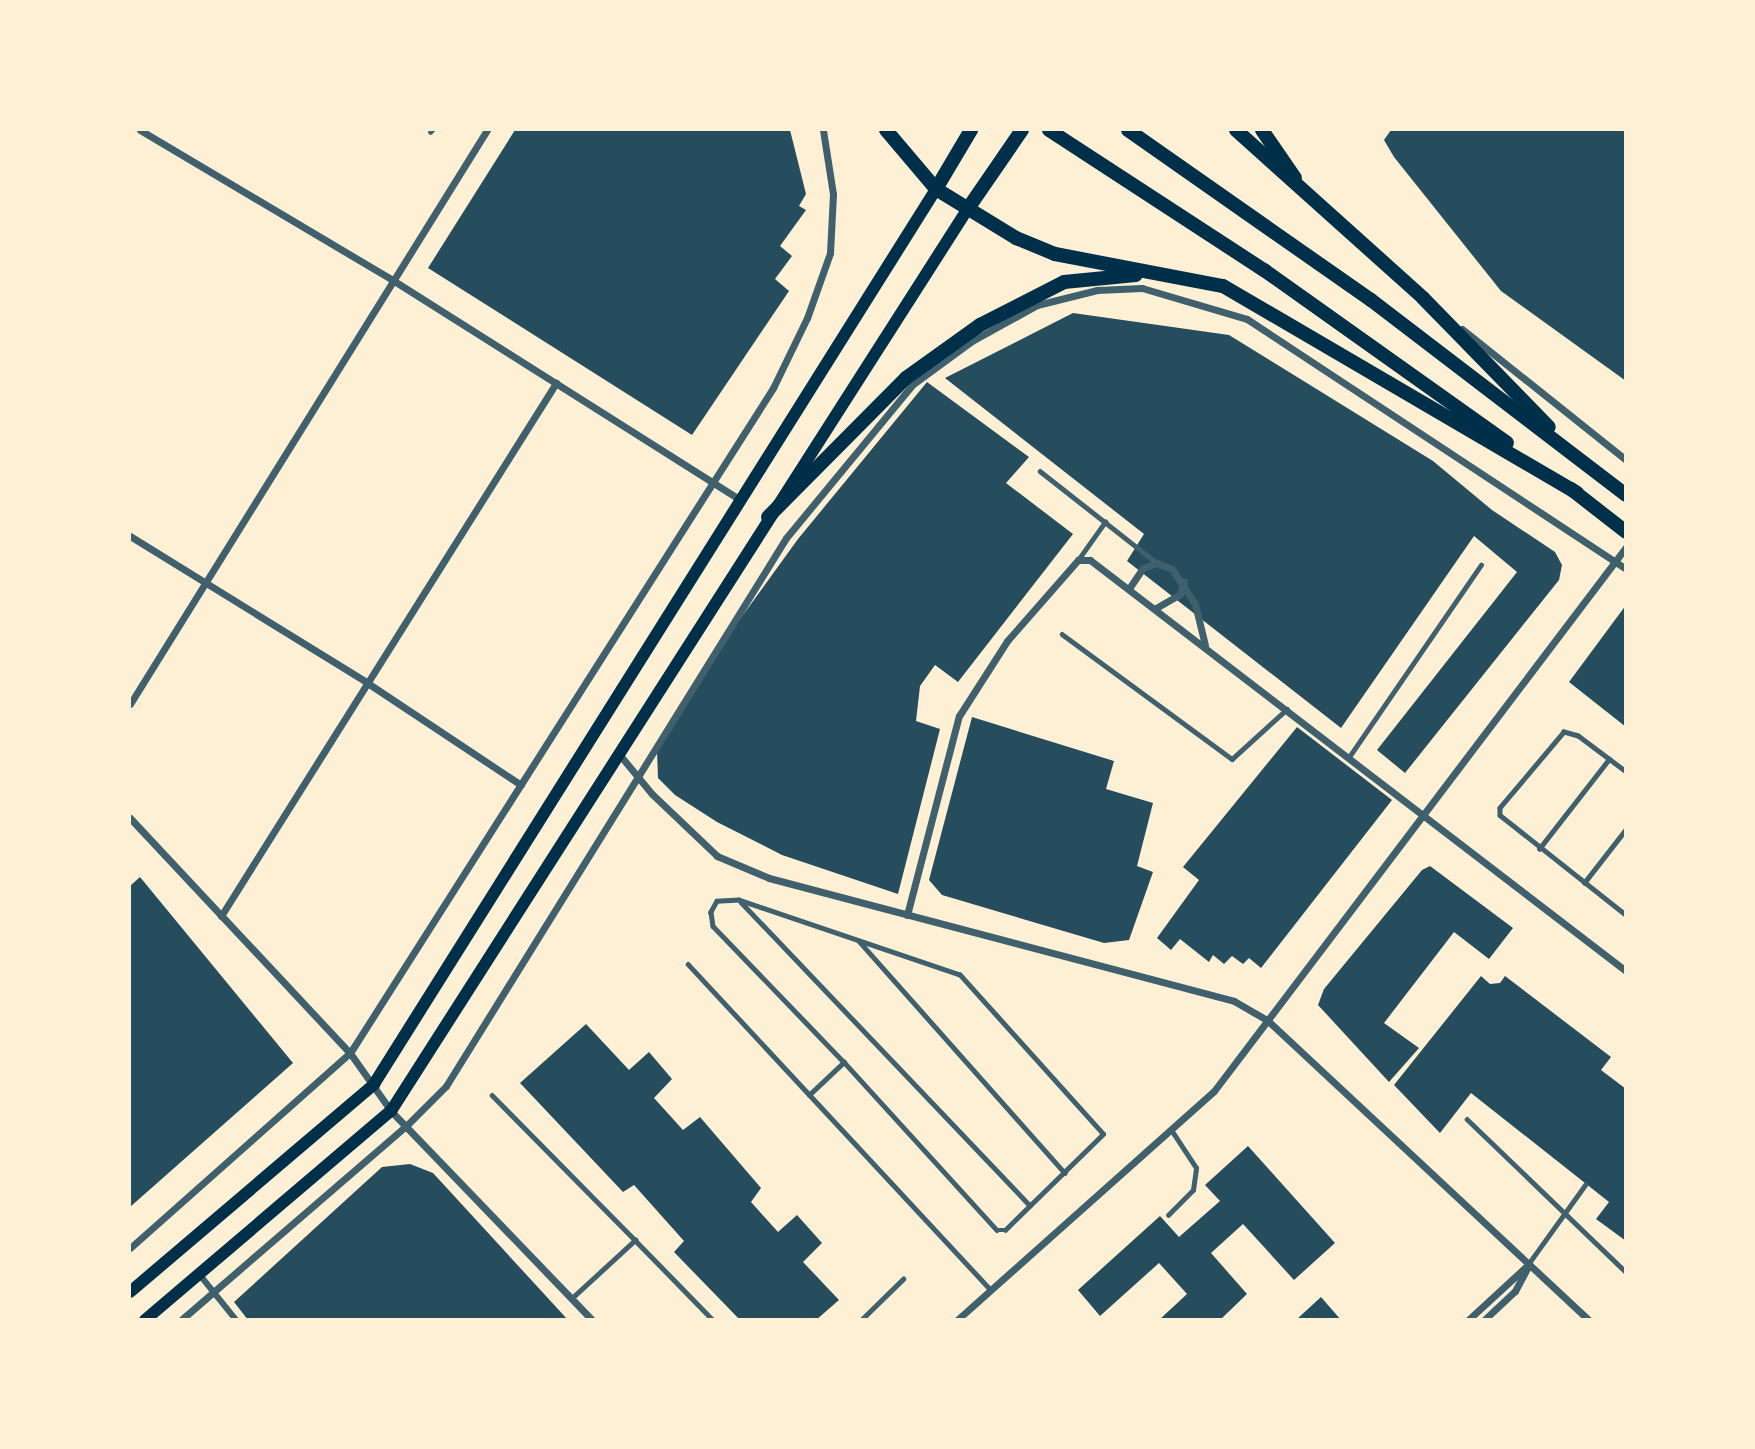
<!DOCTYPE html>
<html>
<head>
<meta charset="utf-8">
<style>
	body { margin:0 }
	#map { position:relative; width:1755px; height:1449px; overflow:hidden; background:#fdf0d5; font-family:"Fira Sans Condensed",sans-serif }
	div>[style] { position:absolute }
	.building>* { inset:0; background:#264d5e }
	.service>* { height:4.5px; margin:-2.25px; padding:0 2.25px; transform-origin:2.25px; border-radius:2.25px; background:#3f606c }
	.pedestrian>* { height:6px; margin:-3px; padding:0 3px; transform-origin:3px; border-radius:3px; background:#3f606c }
	.minor>* { height:7px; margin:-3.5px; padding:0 3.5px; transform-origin:3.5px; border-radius:3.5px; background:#3f606c }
	.secondary>* { height:12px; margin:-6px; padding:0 6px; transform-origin:6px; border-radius:6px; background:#003049 }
	.primary>* { height:14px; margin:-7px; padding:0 7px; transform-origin:7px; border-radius:7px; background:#003049 }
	span { translate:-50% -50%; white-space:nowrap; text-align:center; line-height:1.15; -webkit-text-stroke:6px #fdf0d5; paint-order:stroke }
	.frame { position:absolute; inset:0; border:131px solid #fdf0d5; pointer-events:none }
</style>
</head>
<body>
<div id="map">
	<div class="building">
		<div style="clip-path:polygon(515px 130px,790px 130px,806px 194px,799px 206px,806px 210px,780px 246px,792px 256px,775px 279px,789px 291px,692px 435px,428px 268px)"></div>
		<div style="clip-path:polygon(1391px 130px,1626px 130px,1626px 381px,1501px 291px,1394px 157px,1384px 140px)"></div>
		<div style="clip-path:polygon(1073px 313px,1229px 335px,1433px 461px,1492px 510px,1555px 552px,1562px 565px,1559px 580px,1405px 773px,1377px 750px,1517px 572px,1474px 536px,1341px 728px,1127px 561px,1144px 534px,945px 378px)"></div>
		<div style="clip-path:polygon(927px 382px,1029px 457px,1006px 483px,1073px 534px,958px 682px,935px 665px,920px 686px,916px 721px,940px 729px,898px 894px,782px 855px,717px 822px,675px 795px,658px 778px,657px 751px,706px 666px,798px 539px)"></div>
		<div style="clip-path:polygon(1626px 605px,1626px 727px,1569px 682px)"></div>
		<div style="clip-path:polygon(972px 717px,1114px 761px,1106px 789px,1153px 803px,1137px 866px,1153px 872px,1129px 940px,1104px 943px,942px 895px,929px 880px)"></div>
		<div style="clip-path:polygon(1297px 727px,1392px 800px,1261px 968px,1249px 958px,1243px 964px,1232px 956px,1224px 964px,1213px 955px,1209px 962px,1180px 939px,1171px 950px,1157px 938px,1199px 880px,1183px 867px)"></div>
		<div style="clip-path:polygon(1430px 866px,1513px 928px,1489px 959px,1454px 932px,1384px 1023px,1419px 1048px,1389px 1082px,1318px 1005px,1324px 989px,1422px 870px)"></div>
		<div style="clip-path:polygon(140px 877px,293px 1063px,130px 1207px,130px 886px)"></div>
		<div style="clip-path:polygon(1481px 976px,1490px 984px,1500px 983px,1505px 976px,1611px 1057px,1601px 1070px,1626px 1089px,1626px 1241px,1596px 1219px,1609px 1202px,1471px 1093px,1440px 1133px,1394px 1085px)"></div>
		<div style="clip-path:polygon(586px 1024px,629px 1070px,649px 1052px,672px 1079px,654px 1098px,683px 1130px,700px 1117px,761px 1188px,751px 1202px,778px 1232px,797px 1215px,822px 1243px,803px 1262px,839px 1300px,816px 1320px,740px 1320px,674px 1252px,684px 1241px,634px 1185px,623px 1192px,520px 1083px)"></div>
		<div style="clip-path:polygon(1248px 1146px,1335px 1243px,1294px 1280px,1243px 1224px,1211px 1253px,1247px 1294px,1220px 1320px,1159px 1320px,1187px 1294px,1159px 1263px,1100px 1316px,1078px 1290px,1160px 1216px,1179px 1237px,1220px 1201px,1205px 1185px)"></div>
		<div style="clip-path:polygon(410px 1164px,433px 1173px,568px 1320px,248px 1320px,234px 1302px,382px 1167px)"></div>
		<div style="clip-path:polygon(1321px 1297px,1341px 1320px,1296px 1320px)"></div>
	</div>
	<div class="service">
		<div style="left:430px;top:132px;width:3px;rotate:-45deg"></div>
		<div style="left:1040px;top:471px;width:149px;rotate:38.2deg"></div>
		<div style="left:1078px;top:560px;width:47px;rotate:-54.6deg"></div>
		<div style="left:1062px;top:634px;width:211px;rotate:36.3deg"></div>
		<div style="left:1232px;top:759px;width:74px;rotate:-42.3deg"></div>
		<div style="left:1349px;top:757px;width:233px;rotate:-55.5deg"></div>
		<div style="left:1626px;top:772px;width:60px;rotate:-143.1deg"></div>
		<div style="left:1578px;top:736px;width:15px;rotate:-164deg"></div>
		<div style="left:1564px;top:732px;width:99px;rotate:130.1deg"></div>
		<div style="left:1500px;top:808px;width:7px;rotate:90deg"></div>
		<div style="left:1500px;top:815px;width:161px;rotate:38.4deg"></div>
		<div style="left:1539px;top:849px;width:114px;rotate:-52.1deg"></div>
		<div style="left:1584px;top:883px;width:68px;rotate:-52.1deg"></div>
		<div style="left:741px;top:902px;width:419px;rotate:46.4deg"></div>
		<div style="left:859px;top:941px;width:310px;rotate:48.4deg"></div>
		<div style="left:688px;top:964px;width:445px;rotate:47.1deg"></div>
		<div style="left:492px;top:1095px;width:204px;rotate:45.4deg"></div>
		<div style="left:809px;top:1095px;width:48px;rotate:-43.3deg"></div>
		<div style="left:844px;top:1062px;width:227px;rotate:47.7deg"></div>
		<div style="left:997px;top:1230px;width:8px"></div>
		<div style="left:1005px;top:1230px;width:137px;rotate:-44.4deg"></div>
		<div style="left:1103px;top:1134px;width:214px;rotate:-132deg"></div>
		<div style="left:960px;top:975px;width:233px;rotate:-161.3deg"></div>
		<div style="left:739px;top:900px;width:22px;rotate:177deg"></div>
		<div style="left:717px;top:901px;width:13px;rotate:119deg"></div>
		<div style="left:711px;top:912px;width:14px;rotate:82deg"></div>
		<div style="left:713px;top:926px;width:189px;rotate:46.1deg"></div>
		<div style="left:1467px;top:1119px;width:221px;rotate:43.9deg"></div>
		<div style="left:1168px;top:1215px;width:35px;rotate:-45deg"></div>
		<div style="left:1193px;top:1190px;width:22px;rotate:-82deg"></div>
		<div style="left:1196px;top:1168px;width:45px;rotate:-123.3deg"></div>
		<div style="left:1529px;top:1263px;width:96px;rotate:-54.3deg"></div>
		<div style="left:572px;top:1298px;width:86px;rotate:-42.6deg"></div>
		<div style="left:635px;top:1240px;width:112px;rotate:45.7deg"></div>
		<div style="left:861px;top:1320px;width:59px;rotate:-44.3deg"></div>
	</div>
	<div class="pedestrian">
		<div style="left:199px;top:1274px;width:59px;rotate:51.2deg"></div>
	</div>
	<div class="minor">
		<div style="left:140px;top:130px;width:292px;rotate:30.7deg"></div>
		<div style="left:391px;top:279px;width:414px;rotate:32.3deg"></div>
		<div style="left:1462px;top:329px;width:210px;rotate:38.6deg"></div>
		<div style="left:130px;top:536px;width:278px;rotate:31.7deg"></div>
		<div style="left:366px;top:682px;width:186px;rotate:33.6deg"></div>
		<div style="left:1130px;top:587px;width:23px;rotate:-56deg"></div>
		<div style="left:1143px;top:568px;width:15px;rotate:-20deg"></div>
		<div style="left:1157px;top:563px;width:16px;rotate:22deg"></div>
		<div style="left:1172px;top:569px;width:42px;rotate:56.7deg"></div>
		<div style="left:1195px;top:604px;width:42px;rotate:76.3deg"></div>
		<div style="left:1156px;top:608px;width:28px;rotate:-30deg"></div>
		<div style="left:1180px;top:594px;width:13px;rotate:-72deg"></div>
		<div style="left:130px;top:704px;width:676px;rotate:-58.12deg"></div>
		<div style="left:619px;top:754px;width:52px;rotate:50.5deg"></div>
		<div style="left:652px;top:794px;width:90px;rotate:43.6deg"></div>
		<div style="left:717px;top:856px;width:56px;rotate:22.9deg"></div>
		<div style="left:769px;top:878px;width:481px;rotate:14.8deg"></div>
		<div style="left:1234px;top:1001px;width:38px;rotate:30deg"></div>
		<div style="left:1267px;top:1020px;width:440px;rotate:43deg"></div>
		<div style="left:130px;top:818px;width:322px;rotate:46.9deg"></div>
		<div style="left:350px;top:1053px;width:71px;rotate:54.7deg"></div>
		<div style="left:391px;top:1111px;width:290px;rotate:46.1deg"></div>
		<div style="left:907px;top:915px;width:206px;rotate:-75.4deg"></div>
		<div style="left:959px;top:716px;width:89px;rotate:-57.4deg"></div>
		<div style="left:1007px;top:641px;width:108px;rotate:-48.8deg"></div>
		<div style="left:1078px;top:560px;width:12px"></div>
		<div style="left:1090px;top:560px;width:675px;rotate:37.48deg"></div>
		<div style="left:221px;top:916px;width:630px;rotate:-57.85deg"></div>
		<div style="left:130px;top:1248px;width:294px;rotate:-41.6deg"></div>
		<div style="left:350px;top:1053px;width:788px;rotate:-57.54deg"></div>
		<div style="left:773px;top:388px;width:78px;rotate:-64.1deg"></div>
		<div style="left:807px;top:318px;width:69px;rotate:-70.5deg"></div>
		<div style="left:830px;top:253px;width:59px;rotate:-87.1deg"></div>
		<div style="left:833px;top:194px;width:65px;rotate:-98.9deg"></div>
		<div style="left:181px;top:1320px;width:298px;rotate:-40.8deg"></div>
		<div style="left:407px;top:1125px;width:55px;rotate:-45deg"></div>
		<div style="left:446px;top:1086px;width:645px;rotate:-58.18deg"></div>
		<div style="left:786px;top:538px;width:198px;rotate:-50.5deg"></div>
		<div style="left:912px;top:385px;width:74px;rotate:-36.3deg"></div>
		<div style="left:972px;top:341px;width:74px;rotate:-29deg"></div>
		<div style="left:1037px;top:305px;width:62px;rotate:-14deg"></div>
		<div style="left:1097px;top:290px;width:45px;rotate:-2.5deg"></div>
		<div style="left:1142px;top:288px;width:109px;rotate:16.4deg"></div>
		<div style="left:1247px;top:319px;width:454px;rotate:33.4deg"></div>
		<div style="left:957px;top:1320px;width:344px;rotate:-41.7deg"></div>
		<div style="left:1214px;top:1091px;width:682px;rotate:-52.86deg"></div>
		<div style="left:1468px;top:1320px;width:83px;rotate:-42.6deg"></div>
		<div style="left:1484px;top:1320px;width:42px;rotate:-43.1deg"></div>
		<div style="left:1515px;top:1291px;width:26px;rotate:-62deg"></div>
	</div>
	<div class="secondary">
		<div style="left:130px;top:1292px;width:321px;rotate:-40.4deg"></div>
		<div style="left:374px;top:1084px;width:1057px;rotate:-57.87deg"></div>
		<div style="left:145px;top:1320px;width:323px;rotate:-40.4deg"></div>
		<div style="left:391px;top:1111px;width:1069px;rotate:-57.41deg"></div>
	</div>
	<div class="primary">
		<div style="left:886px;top:130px;width:77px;rotate:49.7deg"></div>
		<div style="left:936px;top:189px;width:94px;rotate:31.5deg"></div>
		<div style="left:1016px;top:238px;width:42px;rotate:22.3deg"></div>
		<div style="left:1055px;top:254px;width:171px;rotate:10.8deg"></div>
		<div style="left:1223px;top:286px;width:410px;rotate:30.3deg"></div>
		<div style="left:1049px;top:130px;width:257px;rotate:33.1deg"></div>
		<div style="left:1264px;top:270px;width:298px;rotate:35.4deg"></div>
		<div style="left:1128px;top:130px;width:297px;rotate:35deg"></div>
		<div style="left:1371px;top:300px;width:321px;rotate:37.4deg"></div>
		<div style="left:1236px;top:130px;width:251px;rotate:41.9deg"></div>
		<div style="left:1423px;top:298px;width:180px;rotate:45.7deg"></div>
		<div style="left:1262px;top:130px;width:58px;rotate:55.5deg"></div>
		<div style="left:936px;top:189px;width:69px;rotate:-59.3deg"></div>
		<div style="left:967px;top:210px;width:97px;rotate:-55.5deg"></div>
		<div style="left:1571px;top:489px;width:70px;rotate:38deg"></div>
		<div style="left:768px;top:517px;width:196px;rotate:-45.2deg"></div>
		<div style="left:906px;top:378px;width:91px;rotate:-35.6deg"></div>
		<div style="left:980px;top:325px;width:94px;rotate:-27.1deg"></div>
		<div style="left:1064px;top:282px;width:72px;rotate:-5.6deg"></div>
	</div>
	<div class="frame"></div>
</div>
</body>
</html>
